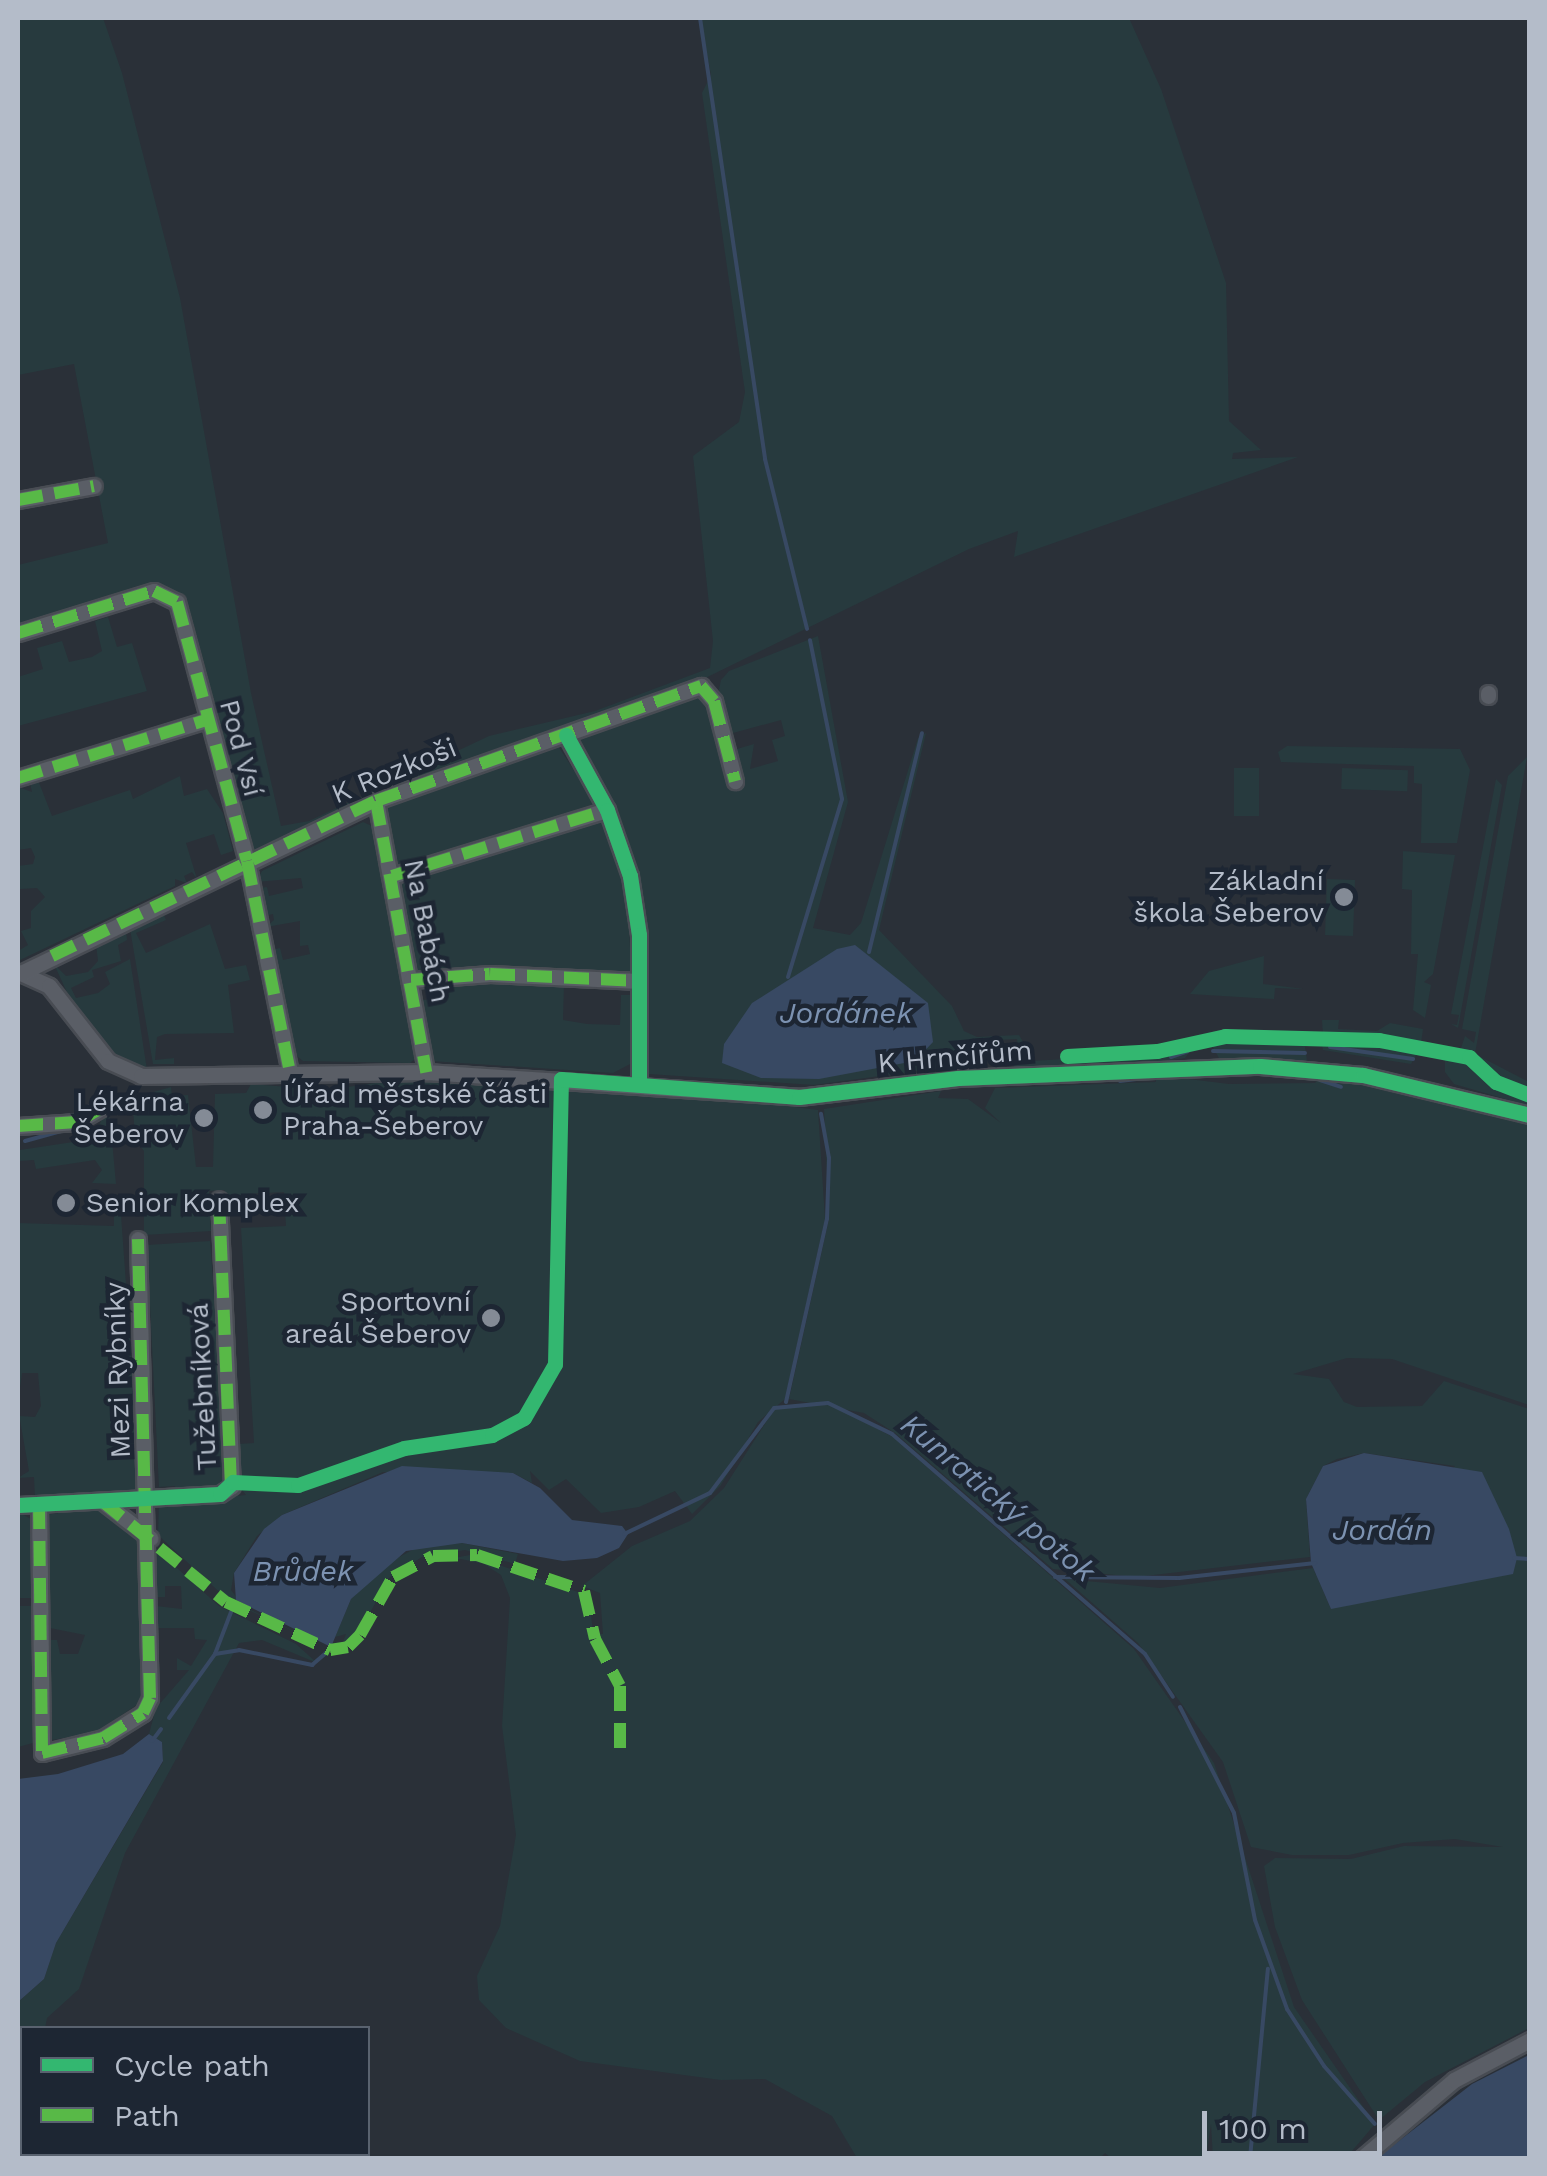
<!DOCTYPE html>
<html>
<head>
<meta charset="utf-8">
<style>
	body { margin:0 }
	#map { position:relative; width:1547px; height:2176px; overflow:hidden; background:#2a3038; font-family:"Work Sans",sans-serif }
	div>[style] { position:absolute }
	.green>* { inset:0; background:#273a3e; transform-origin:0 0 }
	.water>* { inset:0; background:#384963 }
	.stream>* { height:4px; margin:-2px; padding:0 2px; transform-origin:2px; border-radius:2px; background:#384963 }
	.roads { filter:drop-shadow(2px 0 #484c53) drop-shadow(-2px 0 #484c53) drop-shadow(0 2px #484c53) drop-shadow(0 -2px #484c53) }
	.minor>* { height:15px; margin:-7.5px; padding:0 7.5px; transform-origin:7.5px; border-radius:7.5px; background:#5a5e66 }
	.quiet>* { height:12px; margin-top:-6px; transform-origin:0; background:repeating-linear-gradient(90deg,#58b947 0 25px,transparent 0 37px) }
	.cycleway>* { height:15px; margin:-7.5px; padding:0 7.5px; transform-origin:7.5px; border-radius:7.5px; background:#33b770 }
	.dots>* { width:28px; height:28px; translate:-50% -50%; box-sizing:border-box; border:5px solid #1d2633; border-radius:50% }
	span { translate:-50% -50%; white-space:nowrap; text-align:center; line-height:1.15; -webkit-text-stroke:9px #1d2633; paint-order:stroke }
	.street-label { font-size:28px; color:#b4bcc9 }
	.poi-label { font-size:28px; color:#b4bcc9 }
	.right { translate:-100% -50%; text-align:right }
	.left { translate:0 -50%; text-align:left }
	.water-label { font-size:30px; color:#7c92b1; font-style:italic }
	.frame { position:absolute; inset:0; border:20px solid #b4bcc9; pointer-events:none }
	.legend { position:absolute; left:20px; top:2026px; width:350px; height:130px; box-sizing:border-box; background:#1d2633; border:2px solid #59626f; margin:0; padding:12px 18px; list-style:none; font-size:30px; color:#b4bcc9 }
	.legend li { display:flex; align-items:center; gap:20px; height:50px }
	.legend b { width:50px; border:2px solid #59626f }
	.scale { position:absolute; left:1202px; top:2111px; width:180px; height:45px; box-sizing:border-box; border:5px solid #b4bcc9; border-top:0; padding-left:12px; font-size:30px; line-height:35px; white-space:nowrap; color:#b4bcc9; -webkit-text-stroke:8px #1d2633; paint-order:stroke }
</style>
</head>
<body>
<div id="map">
	<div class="green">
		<div style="clip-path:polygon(18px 18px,103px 18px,122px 73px,180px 298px,251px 693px,281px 826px,309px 821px,489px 736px,595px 711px,710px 668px,713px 641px,693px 456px,739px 422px,745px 392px,702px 93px,711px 75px,700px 18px,1129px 18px,1161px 89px,1226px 283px,1229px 421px,1261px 450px,1233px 453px,1232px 459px,1298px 457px,1014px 557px,1018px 531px,969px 549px,687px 687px,252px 852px,175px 591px,156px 586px,18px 624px,18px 565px,108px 543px,74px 364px,18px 375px)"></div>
		<div style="clip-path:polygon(108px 617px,117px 647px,132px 643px,147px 691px,18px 726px,18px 677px,43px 669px,37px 648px,62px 641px,69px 662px,92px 657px,102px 651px,95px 621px)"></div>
		<div style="clip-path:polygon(evenodd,818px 636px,848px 802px,813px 928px,850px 935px,861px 923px,918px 738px,926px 733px,879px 930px,952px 1006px,964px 1031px,977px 1037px,1019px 1035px,1029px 1052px,1018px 1053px,1017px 1039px,997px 1040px,997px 1057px,952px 1058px,939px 1068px,814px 1085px,649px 1074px,648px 944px,639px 878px,618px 814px,574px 736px,694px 693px,706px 696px,727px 781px,742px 781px,718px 694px,721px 680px,729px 671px,818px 636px,781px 720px,785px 736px,772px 740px,778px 761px,750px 769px,754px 744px,737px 749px,733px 733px,781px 720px)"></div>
		<div style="clip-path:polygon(556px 743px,597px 805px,396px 867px,381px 804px)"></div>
		<div style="clip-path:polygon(1287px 746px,1460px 749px,1470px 770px,1457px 843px,1421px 843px,1422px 784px,1414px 783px,1414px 766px,1281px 762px,1278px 752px)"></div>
		<div style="clip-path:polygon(1527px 757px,1475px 1054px,1529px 1082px,1529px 1092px,1502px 1082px,1460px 1051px,1465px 1036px,1474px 1043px,1476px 1032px,1462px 1029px,1508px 776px)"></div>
		<div style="left:1234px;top:768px;width:25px;height:48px"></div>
		<div style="left:1342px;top:768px;width:66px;height:21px;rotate:2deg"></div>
		<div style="clip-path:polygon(180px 776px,184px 796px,207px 789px,223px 813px,233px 851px,221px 855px,214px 834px,186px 843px,197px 879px,192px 872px,184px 876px,187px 883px,175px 879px,175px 886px,18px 961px,18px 951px,28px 945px,21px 931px,31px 928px,31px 911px,45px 897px,37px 888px,20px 889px,18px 917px,18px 866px,33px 864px,35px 857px,31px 848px,18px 850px,18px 787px,32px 792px,30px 783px,38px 780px,52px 816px,130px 790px,133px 799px)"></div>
		<div style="clip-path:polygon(1496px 779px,1502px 785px,1458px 1028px,1451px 1024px,1457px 1025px,1459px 1015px,1451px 1014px)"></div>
		<div style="clip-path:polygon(602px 817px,628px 894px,631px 975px,605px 970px,417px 975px,398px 881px)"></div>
		<div style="clip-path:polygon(363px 822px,372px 826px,417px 1057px,410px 1063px,303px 1061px,293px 1053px,271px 950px,280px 948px,283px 960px,310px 954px,308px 945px,300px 946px,300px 921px,266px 927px,274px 920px,273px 914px,264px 916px,258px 888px,267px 887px,269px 896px,303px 888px,301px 878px,256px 882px,262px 871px)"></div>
		<div style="clip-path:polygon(1403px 851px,1455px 855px,1433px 974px,1424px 982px,1431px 985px,1425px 1018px,1413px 1010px,1418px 954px,1411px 954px,1412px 890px,1402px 889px)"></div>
		<div style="left:1327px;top:879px;width:28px;height:56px;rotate:2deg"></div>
		<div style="clip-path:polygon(162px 911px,166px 920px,136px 933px,146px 953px,210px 924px,225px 969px,246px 965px,250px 980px,228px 985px,234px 1033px,165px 1034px,157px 1037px,155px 1060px,174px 1058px,174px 1064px,153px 1064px,130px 929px)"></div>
		<div style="clip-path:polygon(126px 930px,127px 940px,118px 945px,121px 961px,92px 970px,94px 977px,71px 988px,76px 998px,98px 993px,110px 984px,105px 972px,130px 959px,147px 1070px,112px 1055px,75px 1010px,54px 964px,66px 976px,88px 972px,98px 961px,96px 944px)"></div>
		<div style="clip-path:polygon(1264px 956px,1263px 984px,1304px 989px,1275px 988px,1274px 999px,1190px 994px,1209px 971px)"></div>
		<div style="clip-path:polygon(488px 979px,564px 984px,563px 1020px,587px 1024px,620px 1025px,621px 995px,634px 995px,632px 1063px,613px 1073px,430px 1061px,422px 1000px,435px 999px,434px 990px,419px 990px,421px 983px)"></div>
		<div style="clip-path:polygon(1322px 1020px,1339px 1020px,1338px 1029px,1377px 1031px,1390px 1023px,1423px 1029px,1421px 1043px,1323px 1035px)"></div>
		<div style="clip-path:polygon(1209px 1040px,1304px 1040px,1307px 1061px,1220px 1060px)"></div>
		<div style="clip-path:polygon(1321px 1041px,1378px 1043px,1419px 1050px,1411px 1064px,1323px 1050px)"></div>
		<div style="clip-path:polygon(1197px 1042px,1185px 1058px,1157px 1062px,1015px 1069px,1012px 1062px,1157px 1054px)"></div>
		<div style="clip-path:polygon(1445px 1053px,1474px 1062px,1494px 1084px,1529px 1098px,1529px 1106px,1454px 1084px,1445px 1072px)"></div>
		<div style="clip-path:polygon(1156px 1075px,1229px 1084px,1315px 1083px,1323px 1076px,1529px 1125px,1529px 1405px,1392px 1359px,1347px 1358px,1293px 1374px,1329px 1379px,1344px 1402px,1357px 1407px,1422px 1406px,1444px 1381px,1529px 1409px,1529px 2028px,1425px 2082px,1379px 2120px,1302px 2000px,1275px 1927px,1264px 1866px,1275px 1858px,1351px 1859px,1404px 1846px,1503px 1847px,1455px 1839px,1403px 1843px,1349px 1855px,1292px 1855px,1251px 1847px,1223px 1762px,1138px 1643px,1065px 1579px,1160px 1588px,1313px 1568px,1331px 1609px,1455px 1466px,1364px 1453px,1337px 1459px,1323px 1466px,1306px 1499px,1310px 1557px,1136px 1577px,1053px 1569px,895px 1433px,864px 1413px,789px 1399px,829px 1219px,824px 1109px,941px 1091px,938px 1098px,968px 1099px,1001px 1123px,985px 1108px,995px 1088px,1156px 1082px)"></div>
		<div style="clip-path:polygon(410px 1078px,709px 1096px,818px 1110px,825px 1219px,785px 1399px,758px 1422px,721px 1485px,692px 1514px,675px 1491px,639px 1507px,601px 1513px,566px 1479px,549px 1490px,530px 1471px,532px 1483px,513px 1473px,383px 1472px,282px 1515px,257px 1536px,234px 1573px,231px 1590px,243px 1606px,326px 1647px,228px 1600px,158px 1535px,159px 1504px,246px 1495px,239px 1486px,238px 1444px,254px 1443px,241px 1228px,286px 1226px,284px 1192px,245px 1194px,245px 1207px,238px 1207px,224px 1190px,209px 1191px,211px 1231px,144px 1235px,144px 1151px,135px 1140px,133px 1106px,143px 1095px,171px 1087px,172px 1096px,188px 1095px,196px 1167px,213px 1167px,215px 1094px,246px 1093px,251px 1084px,327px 1090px)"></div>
		<div style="clip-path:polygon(104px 1114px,110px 1118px,116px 1184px,92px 1183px,102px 1170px,95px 1160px,36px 1169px,34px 1160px,19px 1161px,20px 1150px,93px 1139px)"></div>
		<div style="clip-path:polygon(121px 1215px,141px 1492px,35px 1499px,34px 1477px,18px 1478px,29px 1471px,18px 1409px,20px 1416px,35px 1417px,41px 1406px,38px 1373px,22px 1373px,18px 1402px,18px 1223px,114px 1226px,114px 1216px)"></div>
		<div style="clip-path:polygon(210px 1241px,228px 1475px,221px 1489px,176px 1492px,175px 1486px,159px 1487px,147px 1245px)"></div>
		<div style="clip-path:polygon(830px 1404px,893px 1437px,1134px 1649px,1214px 1763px,1294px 2007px,1375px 2124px,1346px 2158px,1213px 2158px,1211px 2124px,1206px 2158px,1111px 2158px,1105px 2153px,1100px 2158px,857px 2158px,832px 2116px,765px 2079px,721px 2080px,580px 2061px,506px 2028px,479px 2000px,477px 1976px,500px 1926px,516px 1835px,502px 1726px,510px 1598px,501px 1575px,484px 1564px,461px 1559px,421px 1564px,470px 1555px,578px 1592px,590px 1605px,593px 1633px,603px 1634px,600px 1593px,582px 1586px,632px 1546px,690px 1521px,724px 1488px,775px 1408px)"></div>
		<div style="clip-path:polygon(92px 1508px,114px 1516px,143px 1544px,144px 1700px,95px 1733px,52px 1740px,45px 1733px,45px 1640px,57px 1640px,60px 1654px,78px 1654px,85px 1635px,45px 1627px,45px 1515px)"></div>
		<div style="clip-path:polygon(18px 1512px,33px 1520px,33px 1598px,20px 1598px,20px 1606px,33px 1606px,33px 1743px,18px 1747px)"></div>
		<div style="clip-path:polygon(462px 1543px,518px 1554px,515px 1564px,465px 1550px,422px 1557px,389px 1578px,360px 1631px,341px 1647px,346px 1634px,335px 1637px,351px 1599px,384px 1565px,418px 1547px)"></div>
		<div style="clip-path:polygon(156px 1549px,219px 1606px,296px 1644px,317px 1663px,262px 1640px,239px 1643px,125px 1853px,79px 1989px,47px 2018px,45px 2028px,22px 2028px,22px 2057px,18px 2002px,44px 1979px,56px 1943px,163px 1762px,162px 1742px,149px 1734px,156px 1708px,189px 1670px,177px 1670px,177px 1658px,191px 1666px,207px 1640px,195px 1639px,194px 1628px,157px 1628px,156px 1606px,182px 1609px,181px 1586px,165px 1586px,165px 1597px,156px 1597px)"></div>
	</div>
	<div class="water">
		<div style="clip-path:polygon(855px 945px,928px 1003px,933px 1042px,915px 1061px,819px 1079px,761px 1078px,722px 1063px,724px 1044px,752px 1003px,837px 949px)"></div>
		<div style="clip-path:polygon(1364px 1453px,1482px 1472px,1509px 1529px,1517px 1558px,1513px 1574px,1331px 1609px,1311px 1563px,1306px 1499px,1323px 1466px)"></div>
		<div style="clip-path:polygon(402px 1466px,513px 1473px,540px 1488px,572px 1520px,622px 1526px,628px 1534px,619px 1548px,597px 1558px,563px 1561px,462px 1543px,406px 1551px,351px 1599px,331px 1647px,236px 1600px,234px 1573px,264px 1529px,282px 1515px)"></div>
		<div style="clip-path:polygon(149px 1734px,162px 1742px,163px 1761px,56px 1943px,44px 1979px,18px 2002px,18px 1779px,58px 1774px,123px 1754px)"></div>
		<div style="clip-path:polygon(1529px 2055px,1529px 2158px,1377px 2158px,1472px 2084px)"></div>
	</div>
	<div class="stream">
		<div style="left:700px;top:18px;width:446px;rotate:81.6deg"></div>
		<div style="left:765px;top:459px;width:175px;rotate:76.1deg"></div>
		<div style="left:869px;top:952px;width:225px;rotate:-76.4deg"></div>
		<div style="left:788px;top:977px;width:186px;rotate:-73.1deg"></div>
		<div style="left:842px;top:799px;width:162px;rotate:-101.4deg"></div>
		<div style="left:1330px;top:1047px;width:84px;rotate:8.2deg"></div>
		<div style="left:1213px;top:1051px;width:92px;rotate:1.2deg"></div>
		<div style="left:1171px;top:1057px;width:18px;rotate:-19deg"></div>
		<div style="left:1320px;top:1080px;width:22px;rotate:18deg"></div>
		<div style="left:1120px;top:1081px;width:33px;rotate:-7deg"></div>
		<div style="left:25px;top:1141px;width:46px;rotate:-15.3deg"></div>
		<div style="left:786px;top:1402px;width:188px;rotate:-77.4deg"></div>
		<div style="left:827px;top:1219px;width:61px;rotate:-88.1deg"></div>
		<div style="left:829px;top:1158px;width:45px;rotate:-100.3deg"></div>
		<div style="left:624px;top:1534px;width:95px;rotate:-25.5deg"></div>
		<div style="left:710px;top:1493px;width:106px;rotate:-53deg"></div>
		<div style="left:774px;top:1408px;width:54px;rotate:-5.3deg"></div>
		<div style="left:828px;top:1403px;width:71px;rotate:25.8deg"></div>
		<div style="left:892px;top:1434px;width:335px;rotate:41deg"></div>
		<div style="left:1145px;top:1654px;width:51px;rotate:56.9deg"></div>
		<div style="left:1514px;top:1558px;width:16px;rotate:4deg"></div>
		<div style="left:1055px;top:1577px;width:124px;rotate:0.5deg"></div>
		<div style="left:1179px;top:1578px;width:137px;rotate:-6.3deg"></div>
		<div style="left:215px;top:1654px;width:24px;rotate:-9deg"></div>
		<div style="left:239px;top:1650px;width:75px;rotate:11.6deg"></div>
		<div style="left:312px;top:1665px;width:18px;rotate:-41deg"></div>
		<div style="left:1180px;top:1707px;width:119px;rotate:63deg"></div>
		<div style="left:1234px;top:1813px;width:109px;rotate:78.9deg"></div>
		<div style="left:1255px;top:1920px;width:95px;rotate:70.2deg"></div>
		<div style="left:1287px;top:2009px;width:68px;rotate:57deg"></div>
		<div style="left:1324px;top:2066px;width:77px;rotate:48.7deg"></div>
		<div style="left:169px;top:1718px;width:79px;rotate:-54.3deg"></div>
		<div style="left:215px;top:1654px;width:45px;rotate:-69.1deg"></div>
		<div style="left:152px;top:1741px;width:15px;rotate:-53deg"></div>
		<div style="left:1250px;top:2158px;width:190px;rotate:-84.6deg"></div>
	</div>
	<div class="roads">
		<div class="minor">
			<div style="left:18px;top:500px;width:77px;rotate:-10.4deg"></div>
			<div style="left:18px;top:633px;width:142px;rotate:-17.2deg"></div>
			<div style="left:154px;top:591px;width:25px;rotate:26deg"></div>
			<div style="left:177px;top:602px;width:268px;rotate:74.9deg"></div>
			<div style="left:247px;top:861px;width:216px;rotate:78.5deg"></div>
			<div style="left:1488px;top:693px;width:3px;rotate:90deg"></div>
			<div style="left:566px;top:735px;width:85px;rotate:61.3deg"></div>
			<div style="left:607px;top:810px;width:70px;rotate:70.8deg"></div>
			<div style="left:630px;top:876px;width:60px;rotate:81.3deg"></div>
			<div style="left:639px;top:935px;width:149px;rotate:90deg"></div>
			<div style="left:18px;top:778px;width:197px;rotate:-17.1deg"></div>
			<div style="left:376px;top:801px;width:276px;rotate:79.5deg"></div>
			<div style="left:392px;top:876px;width:225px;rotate:-17.1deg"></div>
			<div style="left:18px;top:972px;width:34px;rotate:24deg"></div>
			<div style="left:49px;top:986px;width:95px;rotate:51.8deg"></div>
			<div style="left:108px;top:1061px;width:36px;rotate:24deg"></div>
			<div style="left:141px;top:1076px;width:285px;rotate:-0.8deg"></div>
			<div style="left:426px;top:1072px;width:374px;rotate:3.8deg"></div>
			<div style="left:799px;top:1097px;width:160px;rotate:-6.8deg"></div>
			<div style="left:958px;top:1078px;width:302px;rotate:-2.3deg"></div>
			<div style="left:1260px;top:1066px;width:103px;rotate:5deg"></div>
			<div style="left:1363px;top:1075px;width:172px;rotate:13.5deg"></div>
			<div style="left:23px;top:972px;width:392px;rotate:-25.8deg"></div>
			<div style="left:376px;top:801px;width:345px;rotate:-19.5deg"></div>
			<div style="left:701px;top:686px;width:20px;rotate:49deg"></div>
			<div style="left:714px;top:701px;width:83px;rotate:75.3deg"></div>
			<div style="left:411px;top:980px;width:79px;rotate:-4.3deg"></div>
			<div style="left:490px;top:974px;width:149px;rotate:2.7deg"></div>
			<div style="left:18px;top:1126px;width:59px;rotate:-3.9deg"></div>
			<div style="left:77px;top:1122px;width:38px;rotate:-30deg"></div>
			<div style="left:102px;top:1501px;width:61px;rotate:37.6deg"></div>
			<div style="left:39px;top:1504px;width:249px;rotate:89.3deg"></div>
			<div style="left:42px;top:1753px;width:63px;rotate:-13.8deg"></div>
			<div style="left:103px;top:1738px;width:47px;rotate:-32deg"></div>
			<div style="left:143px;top:1713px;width:17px;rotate:-65deg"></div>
			<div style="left:150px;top:1698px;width:459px;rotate:-91.5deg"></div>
			<div style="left:18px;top:1505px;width:202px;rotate:-3.1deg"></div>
			<div style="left:220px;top:1494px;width:14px;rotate:-34deg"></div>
			<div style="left:232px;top:1486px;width:287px;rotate:-92.6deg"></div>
			<div style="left:1362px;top:2158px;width:121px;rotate:-40.3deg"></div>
			<div style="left:1454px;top:2080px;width:86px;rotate:-27.8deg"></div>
		</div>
	</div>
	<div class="quiet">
		<div style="left:18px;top:500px;width:77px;rotate:-10.4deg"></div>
		<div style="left:18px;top:633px;width:142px;rotate:-17.2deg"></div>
		<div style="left:154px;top:591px;width:25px;rotate:26deg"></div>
		<div style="left:177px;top:602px;width:268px;rotate:74.9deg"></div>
		<div style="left:247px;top:861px;width:216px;rotate:78.5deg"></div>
		<div style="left:18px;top:778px;width:197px;rotate:-17.1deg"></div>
		<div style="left:376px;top:801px;width:276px;rotate:79.5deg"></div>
		<div style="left:392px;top:876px;width:225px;rotate:-17.1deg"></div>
		<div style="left:52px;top:956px;width:359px;rotate:-25.6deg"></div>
		<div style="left:376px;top:801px;width:345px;rotate:-19.5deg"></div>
		<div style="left:701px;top:686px;width:20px;rotate:49deg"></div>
		<div style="left:714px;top:701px;width:83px;rotate:75.3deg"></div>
		<div style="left:411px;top:980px;width:79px;rotate:-4.3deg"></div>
		<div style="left:490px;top:974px;width:149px;rotate:2.7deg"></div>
		<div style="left:18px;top:1126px;width:59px;rotate:-3.9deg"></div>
		<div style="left:77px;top:1122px;width:38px;rotate:-30deg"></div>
		<div style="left:219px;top:1199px;width:289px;rotate:87.6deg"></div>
		<div style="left:102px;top:1501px;width:160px;rotate:39.2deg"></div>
		<div style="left:226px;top:1602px;width:115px;rotate:24.8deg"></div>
		<div style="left:330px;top:1650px;width:18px;rotate:-9deg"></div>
		<div style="left:348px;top:1647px;width:17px;rotate:-45deg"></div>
		<div style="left:360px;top:1635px;width:67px;rotate:-60.4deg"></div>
		<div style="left:393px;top:1577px;width:45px;rotate:-27.7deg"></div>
		<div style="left:433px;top:1556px;width:44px;rotate:-1.3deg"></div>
		<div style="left:477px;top:1555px;width:113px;rotate:18.6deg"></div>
		<div style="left:584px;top:1591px;width:49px;rotate:77.1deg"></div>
		<div style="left:595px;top:1639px;width:53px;rotate:62deg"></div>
		<div style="left:620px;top:1686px;width:62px;rotate:90deg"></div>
		<div style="left:39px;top:1504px;width:249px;rotate:89.3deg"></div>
		<div style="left:42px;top:1753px;width:63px;rotate:-13.8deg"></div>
		<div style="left:103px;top:1738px;width:47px;rotate:-32deg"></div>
		<div style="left:143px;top:1713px;width:17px;rotate:-65deg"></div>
		<div style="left:150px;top:1698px;width:459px;rotate:-91.5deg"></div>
	</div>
	<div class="cycleway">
		<div style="left:566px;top:735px;width:85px;rotate:61.3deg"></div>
		<div style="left:607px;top:810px;width:70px;rotate:70.8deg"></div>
		<div style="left:630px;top:876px;width:60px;rotate:81.3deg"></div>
		<div style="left:639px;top:935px;width:149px;rotate:90deg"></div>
		<div style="left:1067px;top:1056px;width:90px;rotate:-3.2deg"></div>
		<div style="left:1157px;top:1051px;width:70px;rotate:-12.4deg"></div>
		<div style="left:1225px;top:1036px;width:154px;rotate:1.5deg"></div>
		<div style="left:1379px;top:1040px;width:92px;rotate:10.7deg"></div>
		<div style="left:1469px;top:1057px;width:37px;rotate:43deg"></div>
		<div style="left:1496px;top:1082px;width:36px;rotate:21deg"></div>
		<div style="left:18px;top:1505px;width:202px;rotate:-3.1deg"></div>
		<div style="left:220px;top:1494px;width:18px;rotate:-43deg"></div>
		<div style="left:233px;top:1482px;width:65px;rotate:2.6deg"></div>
		<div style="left:298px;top:1485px;width:112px;rotate:-19.2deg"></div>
		<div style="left:404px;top:1448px;width:89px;rotate:-8.4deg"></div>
		<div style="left:492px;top:1435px;width:36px;rotate:-28deg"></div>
		<div style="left:524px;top:1418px;width:62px;rotate:-60.1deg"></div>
		<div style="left:555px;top:1364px;width:285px;rotate:-88.8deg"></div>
		<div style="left:561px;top:1079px;width:239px;rotate:4.3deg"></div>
		<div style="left:799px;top:1097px;width:160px;rotate:-6.8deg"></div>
		<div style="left:958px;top:1078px;width:302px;rotate:-2.3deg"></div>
		<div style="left:1260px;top:1066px;width:103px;rotate:5deg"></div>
		<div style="left:1363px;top:1075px;width:172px;rotate:13.5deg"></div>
	</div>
	<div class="dots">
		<div style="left:1344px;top:897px;background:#848b96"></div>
		<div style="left:263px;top:1110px;background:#848b96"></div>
		<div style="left:204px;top:1118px;background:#848b96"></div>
		<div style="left:66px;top:1203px;background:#848b96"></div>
		<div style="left:491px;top:1318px;background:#848b96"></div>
	</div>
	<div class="street-label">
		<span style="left:241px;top:748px;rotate:75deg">Pod Vsí</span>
		<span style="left:394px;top:771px;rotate:-22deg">K Rozkoši</span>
		<span style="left:427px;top:931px;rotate:79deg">Na Babách</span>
		<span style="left:955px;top:1057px;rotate:-5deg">K Hrnčířům</span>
		<span style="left:118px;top:1370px;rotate:-92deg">Mezi Rybníky</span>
		<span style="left:203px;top:1387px;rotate:-93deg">Tužebníková</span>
	</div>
	<div class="poi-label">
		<span class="right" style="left:1324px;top:897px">Základní<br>škola Šeberov</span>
		<span class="left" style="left:283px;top:1110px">Úřad městské části<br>Praha-Šeberov</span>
		<span class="right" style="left:184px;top:1118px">Lékárna<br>Šeberov</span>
		<span class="left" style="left:86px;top:1203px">Senior Komplex</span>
		<span class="right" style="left:471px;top:1318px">Sportovní<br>areál Šeberov</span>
	</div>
	<div class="water-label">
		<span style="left:846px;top:1013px">Jordánek</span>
		<span style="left:998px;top:1498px;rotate:40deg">Kunratický potok</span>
		<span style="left:1382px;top:1530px">Jordán</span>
		<span style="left:303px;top:1571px">Brůdek</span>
	</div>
	<div class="frame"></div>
	<ul class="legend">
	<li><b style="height:12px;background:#33b770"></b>Cycle path</li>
	<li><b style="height:12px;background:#58b947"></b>Path</li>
	</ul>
	<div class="scale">100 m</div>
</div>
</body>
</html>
